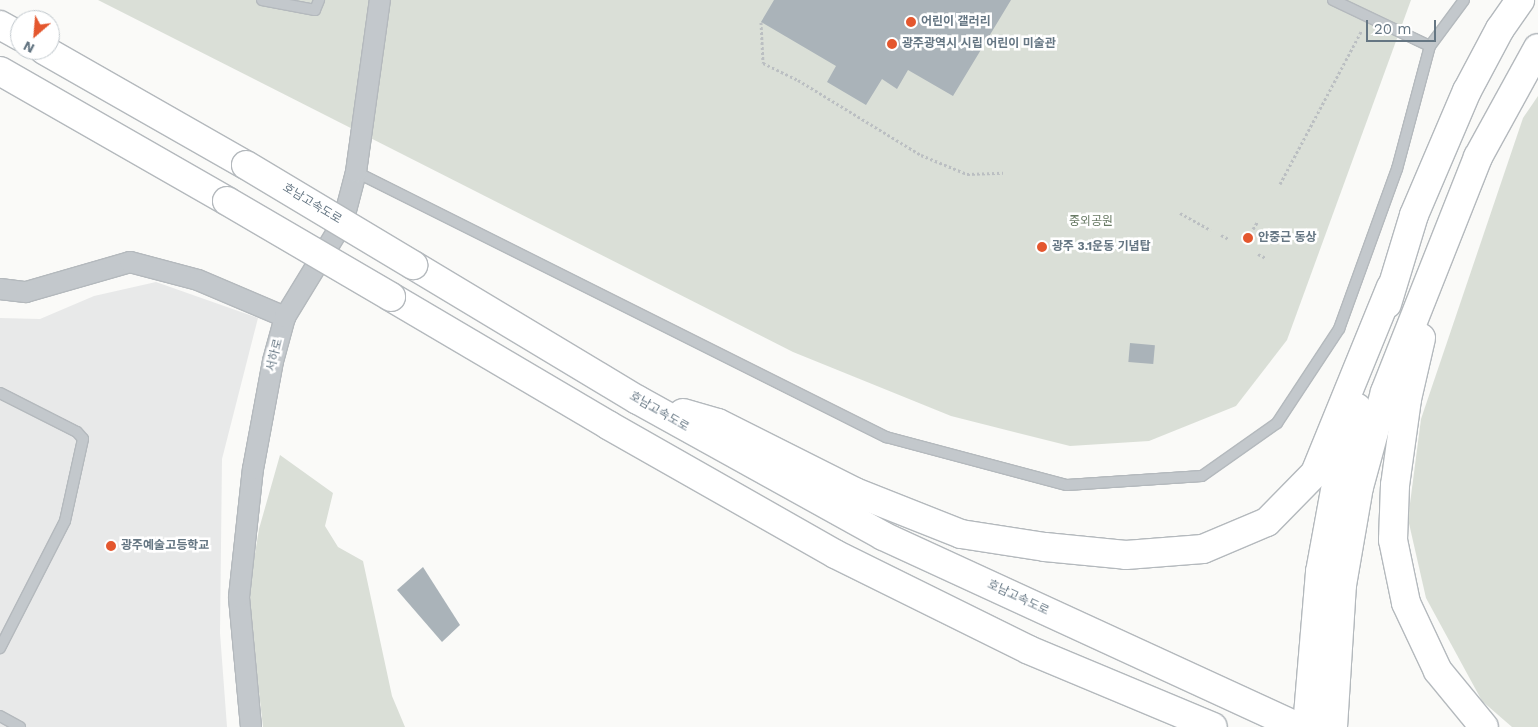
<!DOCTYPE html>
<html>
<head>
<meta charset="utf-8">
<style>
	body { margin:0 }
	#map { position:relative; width:1538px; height:727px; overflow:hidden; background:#fafaf8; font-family:"Work Sans","Noto Sans KR",sans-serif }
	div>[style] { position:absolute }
	.built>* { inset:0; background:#e8e9e9 }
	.green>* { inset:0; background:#dadfd7 }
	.building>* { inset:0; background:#aab3b9; transform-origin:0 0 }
	.path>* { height:3px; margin-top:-1.5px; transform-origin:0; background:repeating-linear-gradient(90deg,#bbbfc2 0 2.5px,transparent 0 5px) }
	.roads { filter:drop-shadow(1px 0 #b4b9bd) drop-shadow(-1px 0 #b4b9bd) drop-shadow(0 1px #b4b9bd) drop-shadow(0 -1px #b4b9bd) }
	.service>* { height:10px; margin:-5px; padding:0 5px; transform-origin:5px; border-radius:5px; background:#c3c8cc }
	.minor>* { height:20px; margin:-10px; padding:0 10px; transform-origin:10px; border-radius:10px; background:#c3c8cc }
	.motorway>* { height:28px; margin:-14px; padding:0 14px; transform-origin:14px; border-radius:14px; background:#fff }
	.bridges { filter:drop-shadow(1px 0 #b4b9bd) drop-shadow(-1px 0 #b4b9bd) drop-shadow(0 1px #b4b9bd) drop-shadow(0 -1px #b4b9bd) }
	.motorway-bridge>* { height:28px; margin:-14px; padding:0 14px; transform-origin:14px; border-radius:14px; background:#fff }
	.dots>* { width:14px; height:14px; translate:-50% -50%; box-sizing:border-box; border:2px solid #fff; border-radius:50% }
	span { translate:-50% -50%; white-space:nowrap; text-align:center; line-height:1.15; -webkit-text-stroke:5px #fff; paint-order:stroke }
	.poi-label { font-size:12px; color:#657683; font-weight:700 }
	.left { translate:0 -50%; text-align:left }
	.street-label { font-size:12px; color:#657683 }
	.park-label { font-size:12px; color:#687a64 }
	.north { position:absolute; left:10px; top:10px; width:50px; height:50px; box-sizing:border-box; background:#fff; border:1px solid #c1c8cd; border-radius:50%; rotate:207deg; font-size:14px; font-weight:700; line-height:20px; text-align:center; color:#657683 }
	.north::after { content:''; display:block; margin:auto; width:18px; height:22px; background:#e4572e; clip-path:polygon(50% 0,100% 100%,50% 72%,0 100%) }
	.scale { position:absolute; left:1366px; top:20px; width:70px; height:22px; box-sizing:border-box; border:2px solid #657683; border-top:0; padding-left:6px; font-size:15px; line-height:18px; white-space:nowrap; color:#657683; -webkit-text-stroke:4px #fff; paint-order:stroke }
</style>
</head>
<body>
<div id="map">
	<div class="built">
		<div style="clip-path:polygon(156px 282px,258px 318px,222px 459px,220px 633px,227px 727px,0 727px,0 318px,40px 319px,94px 296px)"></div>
	</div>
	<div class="green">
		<div style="clip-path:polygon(98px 0,1411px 0,1287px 340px,1236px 406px,1149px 441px,1070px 446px,951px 416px,793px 352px)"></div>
		<div style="clip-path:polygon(1538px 96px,1538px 727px,1512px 727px,1482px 701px,1426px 598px,1408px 519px,1421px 419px,1523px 118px)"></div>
		<div style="clip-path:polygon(280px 455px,333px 493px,325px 526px,338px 547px,363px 561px,392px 696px,405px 727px,263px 727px,248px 596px,259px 529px)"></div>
	</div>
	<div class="building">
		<div style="clip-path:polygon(774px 0,1011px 0,953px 96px,908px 70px,897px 89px,882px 79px,866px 105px,827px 82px,836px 66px,761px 22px)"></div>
		<div style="left:1130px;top:343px;width:25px;height:19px;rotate:5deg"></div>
		<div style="clip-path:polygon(423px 567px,460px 625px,442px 642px,397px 590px)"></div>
	</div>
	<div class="path">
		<div style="left:761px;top:22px;width:41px;rotate:87.2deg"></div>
		<div style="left:763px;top:63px;width:39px;rotate:26deg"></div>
		<div style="left:798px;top:80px;width:144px;rotate:31.4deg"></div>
		<div style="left:921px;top:155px;width:50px;rotate:22.4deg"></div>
		<div style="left:967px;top:174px;width:36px;rotate:-2deg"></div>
		<div style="left:1280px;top:184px;width:174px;rotate:-62deg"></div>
		<div style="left:1180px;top:213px;width:35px;rotate:29deg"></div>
		<div style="left:1253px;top:229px;width:9px;rotate:-58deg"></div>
		<div style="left:1221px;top:235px;width:9px;rotate:27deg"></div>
		<div style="left:1258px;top:254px;width:9px;rotate:27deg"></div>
	</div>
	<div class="roads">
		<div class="service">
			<div style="left:262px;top:0;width:54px;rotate:10.7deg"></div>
			<div style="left:315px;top:10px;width:11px;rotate:-68deg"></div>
			<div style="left:1333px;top:0;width:107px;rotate:25.4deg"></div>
			<div style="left:1430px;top:46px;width:57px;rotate:-53.5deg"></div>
			<div style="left:356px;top:172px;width:593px;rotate:26.57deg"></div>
			<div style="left:886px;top:437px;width:187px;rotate:14.9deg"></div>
			<div style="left:1067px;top:485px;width:135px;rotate:-3.8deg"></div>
			<div style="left:1202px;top:476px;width:92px;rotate:-35.2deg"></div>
			<div style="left:1277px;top:423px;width:113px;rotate:-56.6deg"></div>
			<div style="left:1339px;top:329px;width:170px;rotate:-70.1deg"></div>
			<div style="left:1397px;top:169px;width:127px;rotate:-75deg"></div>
			<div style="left:0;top:393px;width:86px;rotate:26.9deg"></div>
			<div style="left:77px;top:432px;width:9px;rotate:49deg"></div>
			<div style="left:83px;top:439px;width:84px;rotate:102.4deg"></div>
			<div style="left:65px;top:521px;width:143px;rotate:117.1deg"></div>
			<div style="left:0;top:716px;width:23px;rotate:29deg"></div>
		</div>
		<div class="minor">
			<div style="left:0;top:289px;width:26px;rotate:7deg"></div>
			<div style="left:26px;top:292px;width:108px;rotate:-16.1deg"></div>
			<div style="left:130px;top:262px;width:70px;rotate:14.8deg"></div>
			<div style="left:198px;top:280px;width:95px;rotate:23deg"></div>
			<div style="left:251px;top:727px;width:131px;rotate:-95.3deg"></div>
			<div style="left:239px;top:597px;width:129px;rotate:-83.8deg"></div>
			<div style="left:253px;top:469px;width:110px;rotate:-79.5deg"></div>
			<div style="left:273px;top:361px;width:46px;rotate:-74.7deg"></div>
			<div style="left:285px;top:317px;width:111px;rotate:-58.6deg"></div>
			<div style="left:343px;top:222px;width:52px;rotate:-75.4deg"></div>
			<div style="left:356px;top:172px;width:174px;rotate:-82.1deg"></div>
		</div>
		<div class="motorway">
			<div style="left:0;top:25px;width:23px;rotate:29deg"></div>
			<div style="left:44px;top:50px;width:232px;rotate:29.7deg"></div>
			<div style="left:0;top:71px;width:262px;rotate:29.8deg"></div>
			<div style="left:413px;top:265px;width:262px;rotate:31deg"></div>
			<div style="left:638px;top:400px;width:280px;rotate:29deg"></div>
			<div style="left:883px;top:536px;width:458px;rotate:24.7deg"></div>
			<div style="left:391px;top:297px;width:252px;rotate:30.5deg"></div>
			<div style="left:608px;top:425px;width:261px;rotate:29.6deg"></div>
			<div style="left:835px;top:554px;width:216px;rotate:26.3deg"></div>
			<div style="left:1029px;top:650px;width:199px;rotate:22.7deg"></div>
			<div style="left:1387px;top:304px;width:93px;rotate:-73.1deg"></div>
			<div style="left:1414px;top:215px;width:135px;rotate:-66.9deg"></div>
			<div style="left:1467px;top:91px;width:70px;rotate:-62deg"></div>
			<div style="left:1500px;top:29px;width:35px;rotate:-55deg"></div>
			<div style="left:1421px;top:338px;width:63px;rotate:102.9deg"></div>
			<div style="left:1407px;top:399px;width:87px;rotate:97.9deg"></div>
			<div style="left:1395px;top:485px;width:55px;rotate:92.1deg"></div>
			<div style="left:1393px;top:540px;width:64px;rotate:78.3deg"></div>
			<div style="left:1406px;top:603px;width:75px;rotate:64.8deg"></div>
			<div style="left:1438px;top:671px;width:72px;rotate:50.6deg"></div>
			<div style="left:683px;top:413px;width:36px;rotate:16deg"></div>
			<div style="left:718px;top:423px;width:153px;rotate:26.7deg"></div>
			<div style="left:855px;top:492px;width:114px;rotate:21.6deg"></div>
			<div style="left:961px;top:534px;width:85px;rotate:8.8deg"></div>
			<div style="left:1045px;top:547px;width:81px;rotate:5.6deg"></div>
			<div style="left:1126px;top:555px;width:77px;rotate:-4.5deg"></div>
			<div style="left:1203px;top:549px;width:69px;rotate:-22.9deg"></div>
			<div style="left:1267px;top:522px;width:69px;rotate:-45.6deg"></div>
			<div style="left:1315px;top:473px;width:201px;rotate:-67.8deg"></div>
			<div style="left:1307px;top:727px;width:156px;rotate:-85.2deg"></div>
			<div style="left:1320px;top:572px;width:95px;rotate:-79.6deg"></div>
			<div style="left:1337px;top:479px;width:74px;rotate:-74.3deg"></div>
			<div style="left:1333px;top:727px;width:142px;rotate:-86.4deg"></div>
			<div style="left:1342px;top:585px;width:99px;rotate:-80.2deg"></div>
			<div style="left:1359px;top:487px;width:98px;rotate:-74.7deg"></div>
			<div style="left:1385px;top:392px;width:253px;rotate:-68.4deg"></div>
			<div style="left:1478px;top:157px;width:124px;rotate:-61.2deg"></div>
		</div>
	</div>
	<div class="bridges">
		<div class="motorway-bridge">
			<div style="left:246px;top:165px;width:195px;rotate:30.9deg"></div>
			<div style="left:227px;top:201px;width:190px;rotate:30.3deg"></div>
		</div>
	</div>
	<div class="dots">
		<div style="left:911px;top:22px;background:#e4572e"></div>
		<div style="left:892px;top:44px;background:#e4572e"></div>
		<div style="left:1248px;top:238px;background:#e4572e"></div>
		<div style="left:1042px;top:247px;background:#e4572e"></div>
		<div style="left:111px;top:546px;background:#e4572e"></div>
	</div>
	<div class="poi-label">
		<span class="left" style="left:921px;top:22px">어린이 갤러리</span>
		<span class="left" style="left:902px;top:44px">광주광역시 시립 어린이 미술관</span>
		<span class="left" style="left:1258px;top:238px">안중근 동상</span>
		<span class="left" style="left:1052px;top:247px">광주 3.1운동 기념탑</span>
		<span class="left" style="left:121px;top:546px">광주예술고등학교</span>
	</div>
	<div class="street-label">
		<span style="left:312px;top:204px;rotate:31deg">호남고속도로</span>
		<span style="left:275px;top:355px;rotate:-76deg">서하로</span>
		<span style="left:659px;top:412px;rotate:30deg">호남고속도로</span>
		<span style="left:1018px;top:598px;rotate:25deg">호남고속도로</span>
	</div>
	<div class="park-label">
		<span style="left:1091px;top:222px">중외공원</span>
	</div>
	<div class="north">N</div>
	<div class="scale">20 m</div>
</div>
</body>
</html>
